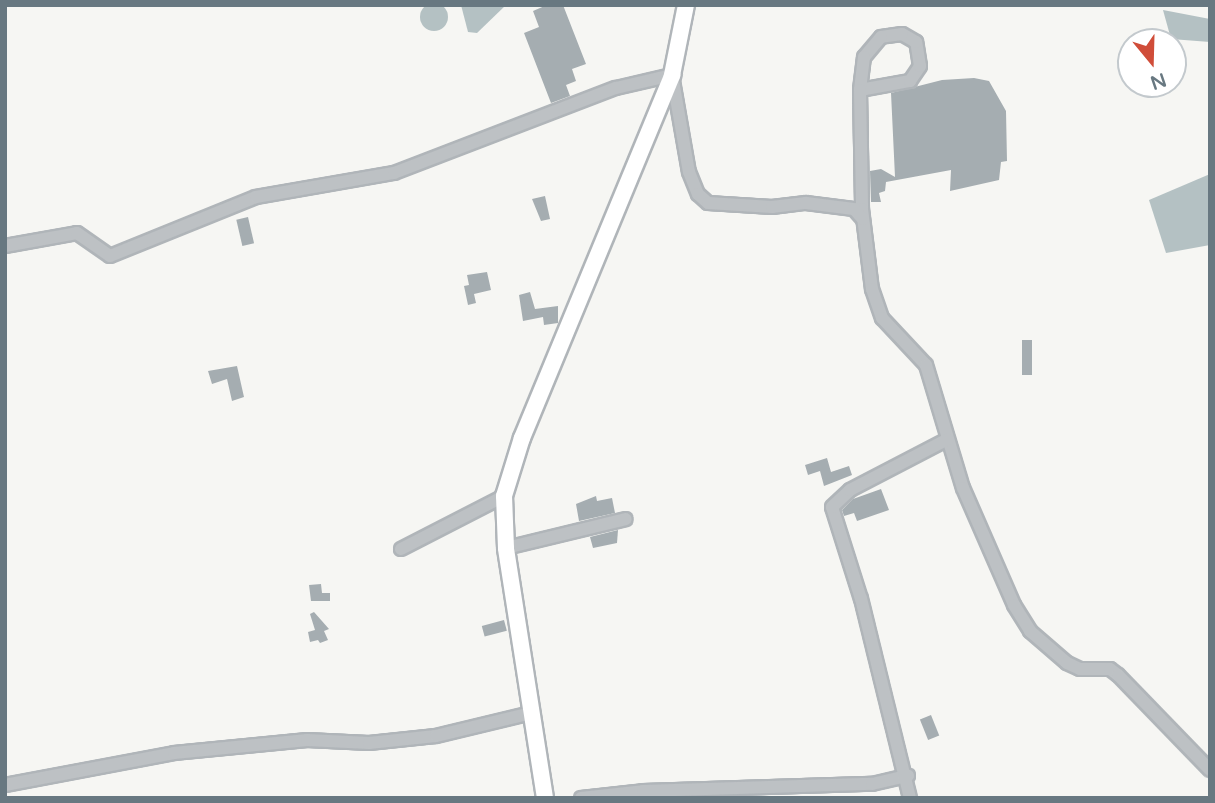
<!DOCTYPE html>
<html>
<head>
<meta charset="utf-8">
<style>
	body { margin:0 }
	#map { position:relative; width:1215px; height:803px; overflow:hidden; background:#f6f6f3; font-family:"Varela Round",sans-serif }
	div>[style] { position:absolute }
	.water>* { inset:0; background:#b4c1c3 }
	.round { border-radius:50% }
	.building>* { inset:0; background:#a5adb1; transform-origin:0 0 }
	.roads { filter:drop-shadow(2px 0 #b0b5b9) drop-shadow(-2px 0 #b0b5b9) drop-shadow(0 2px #b0b5b9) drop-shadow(0 -2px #b0b5b9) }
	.street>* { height:12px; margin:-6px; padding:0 6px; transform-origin:6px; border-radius:6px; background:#bdc1c4 }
	.secondary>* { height:16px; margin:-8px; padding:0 8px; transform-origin:8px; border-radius:8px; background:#fff }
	span { translate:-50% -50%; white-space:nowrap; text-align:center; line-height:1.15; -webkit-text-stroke:7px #fff; paint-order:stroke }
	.frame { position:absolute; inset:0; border:7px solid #687881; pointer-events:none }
	.north { position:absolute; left:1117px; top:28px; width:70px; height:70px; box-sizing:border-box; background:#fff; border:2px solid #c3c9cd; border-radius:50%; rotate:161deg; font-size:19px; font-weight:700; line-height:28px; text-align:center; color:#687881 }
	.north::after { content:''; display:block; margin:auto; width:24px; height:32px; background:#d04d39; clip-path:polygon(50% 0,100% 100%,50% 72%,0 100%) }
</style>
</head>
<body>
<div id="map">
	<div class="water">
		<div class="round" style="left:420px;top:3px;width:28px;height:28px"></div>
		<div style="clip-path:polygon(461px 5px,506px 5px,477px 33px,468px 32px)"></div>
		<div style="clip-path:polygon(1163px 10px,1210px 19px,1210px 42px,1171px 39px)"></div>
		<div style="clip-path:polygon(1210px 174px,1210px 245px,1166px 253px,1149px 200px)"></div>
	</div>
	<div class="building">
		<div style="clip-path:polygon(547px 5px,563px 5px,586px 64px,572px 69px,576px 81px,566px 85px,570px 96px,551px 103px,524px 33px,539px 27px,533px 11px)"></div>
		<div style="clip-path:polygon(974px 78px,989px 81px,1006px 111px,1007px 161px,1001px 162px,999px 180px,950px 191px,951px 170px,886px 182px,885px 191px,879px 193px,881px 202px,871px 202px,870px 171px,881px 169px,895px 177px,891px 93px,942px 80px)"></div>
		<div style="clip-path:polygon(545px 196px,550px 219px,541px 221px,532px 199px)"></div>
		<div style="left:248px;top:217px;width:27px;height:12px;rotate:77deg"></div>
		<div style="clip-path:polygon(487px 272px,491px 290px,474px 294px,476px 303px,468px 305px,464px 286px,469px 285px,467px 275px)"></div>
		<div style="clip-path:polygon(530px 292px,535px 309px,558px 306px,558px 323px,544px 325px,543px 317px,523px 321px,519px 295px)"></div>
		<div style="left:1022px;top:340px;width:10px;height:35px"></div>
		<div style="clip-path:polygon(237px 366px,244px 397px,232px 401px,227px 379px,212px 384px,208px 371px)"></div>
		<div style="clip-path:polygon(827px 458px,831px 472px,849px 466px,852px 475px,824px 486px,820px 471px,808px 475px,805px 465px)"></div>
		<div style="clip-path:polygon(881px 489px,889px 510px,857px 521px,854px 513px,844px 516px,842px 510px,853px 499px)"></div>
		<div style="clip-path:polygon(596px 496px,597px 501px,612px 498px,615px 513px,579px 521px,576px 504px)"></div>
		<div style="clip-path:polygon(618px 530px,617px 543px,593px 548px,590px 537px)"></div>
		<div style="clip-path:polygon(321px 584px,322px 593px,330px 593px,330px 601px,311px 601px,309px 585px)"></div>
		<div style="clip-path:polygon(314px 612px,329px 629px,324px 631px,328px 640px,320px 643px,318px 640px,310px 642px,308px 632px,315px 630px,310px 614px)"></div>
		<div style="left:504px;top:620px;width:11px;height:23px;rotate:75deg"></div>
		<div style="left:931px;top:715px;width:22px;height:12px;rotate:68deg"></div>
	</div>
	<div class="roads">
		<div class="street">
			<div style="left:860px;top:90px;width:51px;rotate:-10.2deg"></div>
			<div style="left:910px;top:81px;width:18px;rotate:-56deg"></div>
			<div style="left:920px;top:66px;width:24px;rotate:-99deg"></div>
			<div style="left:916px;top:42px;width:16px;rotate:-150deg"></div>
			<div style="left:902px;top:34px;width:21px;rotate:172deg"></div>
			<div style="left:881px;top:37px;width:26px;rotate:130deg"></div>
			<div style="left:864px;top:57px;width:33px;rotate:97deg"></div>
			<div style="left:860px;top:90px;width:119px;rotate:89deg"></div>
			<div style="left:862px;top:209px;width:81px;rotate:82.9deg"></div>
			<div style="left:872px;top:289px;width:31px;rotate:71deg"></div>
			<div style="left:882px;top:318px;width:64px;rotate:46.9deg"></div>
			<div style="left:926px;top:365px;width:128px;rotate:73.3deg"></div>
			<div style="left:963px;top:488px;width:128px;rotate:66.4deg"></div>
			<div style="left:1014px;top:605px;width:31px;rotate:58deg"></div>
			<div style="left:1030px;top:631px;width:49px;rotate:40.9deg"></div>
			<div style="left:1067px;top:663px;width:14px;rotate:25deg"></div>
			<div style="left:1080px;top:669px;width:30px"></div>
			<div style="left:1110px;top:669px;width:10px;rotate:37deg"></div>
			<div style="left:1118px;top:675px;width:132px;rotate:45.9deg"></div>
			<div style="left:5px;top:246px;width:73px;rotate:-10.2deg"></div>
			<div style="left:77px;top:233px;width:40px;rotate:34.9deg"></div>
			<div style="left:110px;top:256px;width:157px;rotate:-22deg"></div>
			<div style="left:256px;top:197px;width:140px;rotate:-9.9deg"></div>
			<div style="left:394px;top:173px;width:238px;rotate:-21deg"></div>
			<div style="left:616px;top:88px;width:57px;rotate:-13.1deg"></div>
			<div style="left:672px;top:75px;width:98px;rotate:80.1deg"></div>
			<div style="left:689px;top:172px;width:24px;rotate:68deg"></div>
			<div style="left:698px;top:194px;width:13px;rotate:42deg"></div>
			<div style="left:708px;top:203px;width:64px;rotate:3.6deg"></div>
			<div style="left:772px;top:207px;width:34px;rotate:-7deg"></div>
			<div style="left:806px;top:203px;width:48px;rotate:7.1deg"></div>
			<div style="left:854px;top:209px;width:13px;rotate:48deg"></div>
			<div style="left:506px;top:548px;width:123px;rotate:-13.6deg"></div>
			<div style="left:401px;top:549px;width:116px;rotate:-27.2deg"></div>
			<div style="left:5px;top:785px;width:172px;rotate:-10.7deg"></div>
			<div style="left:174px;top:753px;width:134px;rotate:-5.6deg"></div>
			<div style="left:307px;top:740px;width:62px;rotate:2.8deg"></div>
			<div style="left:369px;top:743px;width:67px;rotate:-6deg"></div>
			<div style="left:436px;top:736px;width:98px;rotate:-13.6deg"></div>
			<div style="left:581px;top:798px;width:62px;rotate:-6.4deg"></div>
			<div style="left:643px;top:791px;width:229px;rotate:-1.8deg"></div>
			<div style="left:872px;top:784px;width:37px;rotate:-13deg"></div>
			<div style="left:910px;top:798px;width:205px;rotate:-103.8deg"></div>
			<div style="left:861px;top:599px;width:96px;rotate:-107.5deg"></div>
			<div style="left:832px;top:507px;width:25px;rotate:-43deg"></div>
			<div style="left:850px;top:490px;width:110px;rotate:-27.5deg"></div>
		</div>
		<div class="secondary">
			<div style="left:545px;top:798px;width:253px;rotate:-98.9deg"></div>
			<div style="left:506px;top:548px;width:52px;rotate:-92.2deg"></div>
			<div style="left:504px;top:496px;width:61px;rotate:-72.8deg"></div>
			<div style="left:522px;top:438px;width:393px;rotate:-67.5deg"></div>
			<div style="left:672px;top:75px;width:71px;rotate:-78.7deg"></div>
		</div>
	</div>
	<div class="frame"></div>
	<div class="north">N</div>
</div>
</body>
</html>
